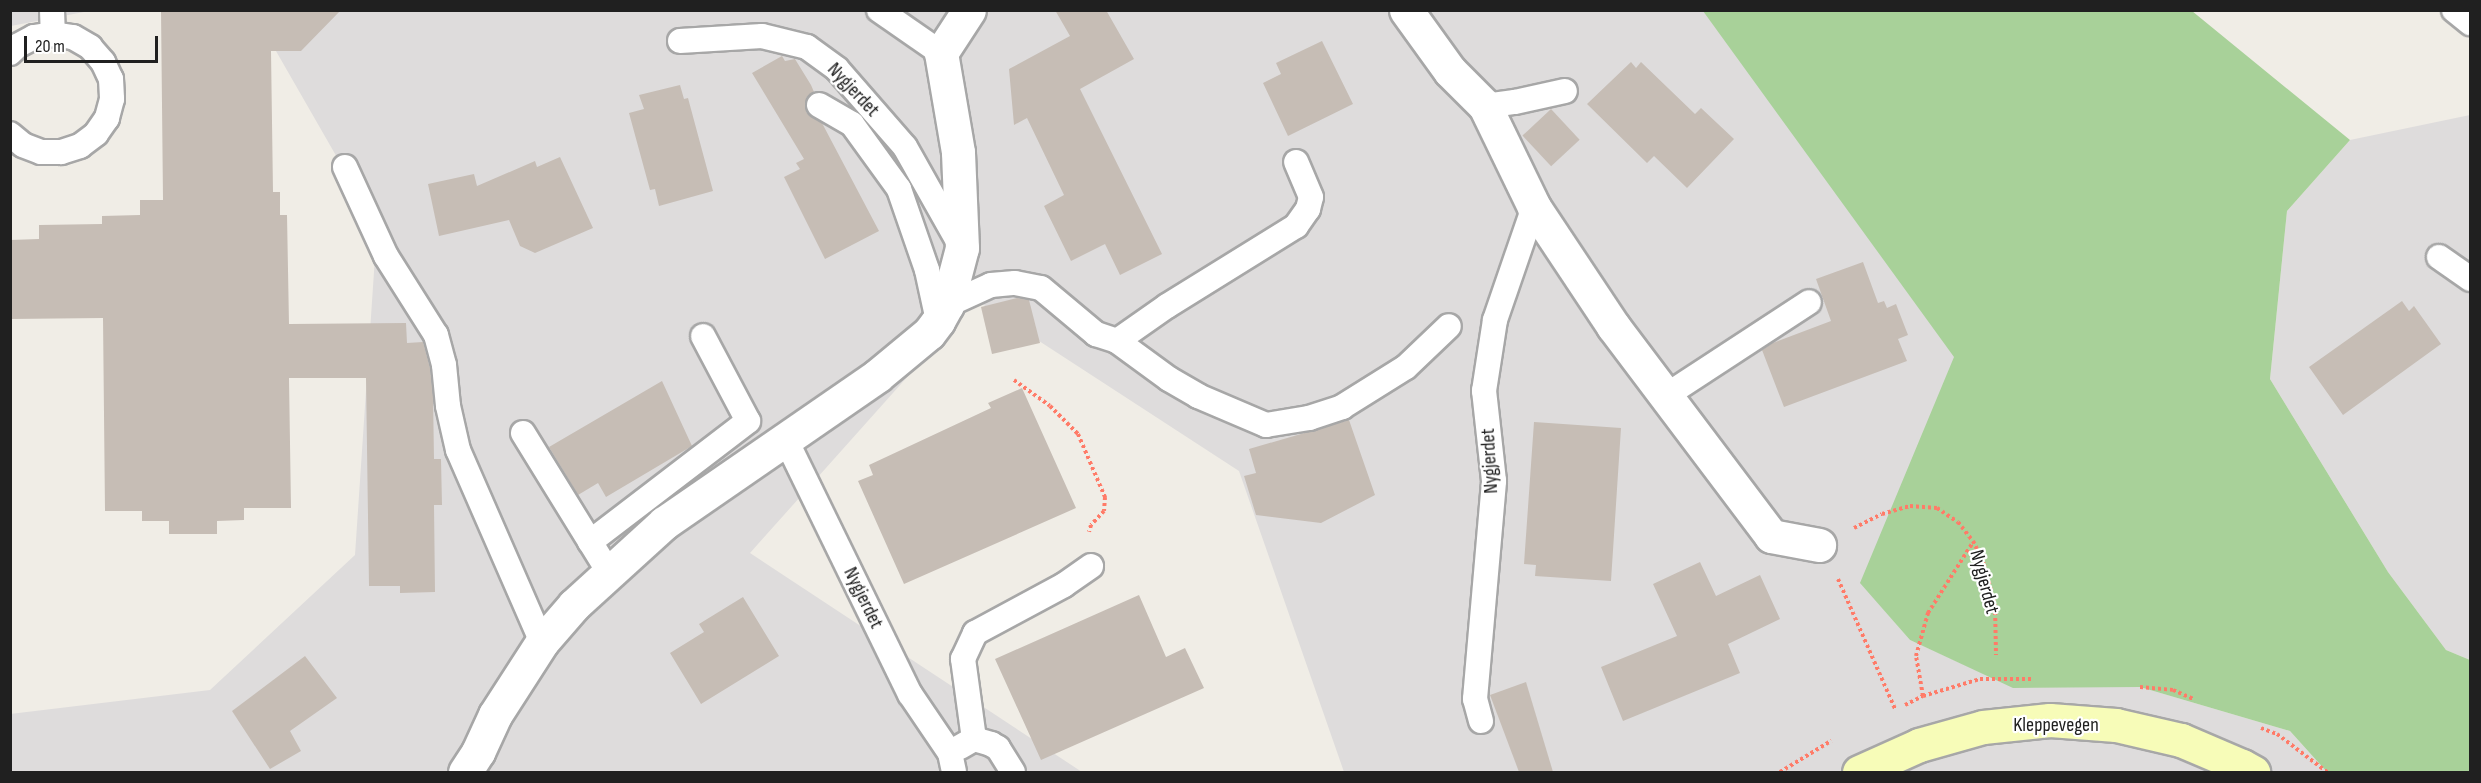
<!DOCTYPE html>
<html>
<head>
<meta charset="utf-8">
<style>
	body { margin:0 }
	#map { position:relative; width:2481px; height:783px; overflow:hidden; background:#f0ede6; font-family:"Sofia Sans Condensed",sans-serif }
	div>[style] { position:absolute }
	.residential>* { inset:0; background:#dedcdc }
	.forest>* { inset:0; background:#a8d199 }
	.building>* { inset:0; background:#c6bdb5; transform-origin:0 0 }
	.path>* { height:4px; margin-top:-2px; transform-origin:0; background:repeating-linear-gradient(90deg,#ff7b68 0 3px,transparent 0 6px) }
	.roads { filter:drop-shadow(2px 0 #a7a7a7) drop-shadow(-2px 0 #a7a7a7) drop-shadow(0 2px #a7a7a7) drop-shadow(0 -2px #a7a7a7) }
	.service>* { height:24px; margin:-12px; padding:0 12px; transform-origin:12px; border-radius:12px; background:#fff }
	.minor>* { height:33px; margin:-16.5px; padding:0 16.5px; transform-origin:16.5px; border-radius:16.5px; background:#fff }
	.secondary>* { height:33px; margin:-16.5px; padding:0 16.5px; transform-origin:16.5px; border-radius:16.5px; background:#f7fcb8 }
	span { translate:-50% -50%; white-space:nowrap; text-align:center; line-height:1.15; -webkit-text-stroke:4.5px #fff; paint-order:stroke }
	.street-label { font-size:20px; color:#202020 }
	.frame { position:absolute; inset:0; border:12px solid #202020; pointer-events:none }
	.scale { position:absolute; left:24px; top:36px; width:134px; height:27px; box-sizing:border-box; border:3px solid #202020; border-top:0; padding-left:8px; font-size:18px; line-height:21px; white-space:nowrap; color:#202020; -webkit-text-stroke:4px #fff; paint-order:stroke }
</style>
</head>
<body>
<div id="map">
	<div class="residential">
		<div style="clip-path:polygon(1703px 10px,1955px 357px,1861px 583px,1910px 640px,2013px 687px,2140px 687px,2290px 731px,2327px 772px,1344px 772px,1239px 471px,976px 300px,750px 553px,1082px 772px,11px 772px,10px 714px,210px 690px,355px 555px,377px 227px,253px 11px)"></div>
		<div style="clip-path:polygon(11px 11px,89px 11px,11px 26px)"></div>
		<div style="clip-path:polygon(2470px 115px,2470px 660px,2446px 650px,2388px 572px,2270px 379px,2287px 211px,2350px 140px)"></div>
	</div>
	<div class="forest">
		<div style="clip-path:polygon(1703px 11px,2192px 11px,2350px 140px,2287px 211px,2270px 379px,2388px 572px,2446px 650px,2470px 660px,2470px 772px,2327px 772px,2290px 731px,2140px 687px,2013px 688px,1910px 640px,1860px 583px,1954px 357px)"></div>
	</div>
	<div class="building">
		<div style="clip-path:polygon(161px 10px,341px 10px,301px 51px,271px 51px,273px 192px,280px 192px,280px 215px,287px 215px,289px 324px,406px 323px,407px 343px,423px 342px,430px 368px,433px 396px,434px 459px,441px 459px,442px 505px,434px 505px,435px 592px,400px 593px,400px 586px,369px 586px,366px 378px,289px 378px,291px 508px,244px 508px,244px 520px,217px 521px,217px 534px,169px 534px,169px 521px,142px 521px,142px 511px,105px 511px,103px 318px,10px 319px,10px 240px,39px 239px,39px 225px,102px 224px,102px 216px,140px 215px,140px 200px,163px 200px)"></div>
		<div style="clip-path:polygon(1055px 10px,1106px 10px,1134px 59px,1080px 89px,1162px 254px,1120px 275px,1105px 244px,1071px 261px,1044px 206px,1064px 195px,1027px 118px,1014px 125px,1009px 69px,1070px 36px)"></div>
		<div style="clip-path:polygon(1322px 41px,1353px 104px,1288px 136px,1263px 83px,1281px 74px,1276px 63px)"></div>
		<div style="clip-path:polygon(782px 56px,785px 61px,795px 59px,811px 85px,814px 92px,806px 98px,806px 112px,822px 123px,879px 231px,825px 259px,784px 177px,800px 169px,796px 163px,804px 159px,752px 73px)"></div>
		<div style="clip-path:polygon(1631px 62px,1636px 68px,1641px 62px,1695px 114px,1701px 108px,1734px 139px,1687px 188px,1654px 156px,1647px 163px,1587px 104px)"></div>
		<div style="clip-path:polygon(680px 85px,684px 99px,688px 98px,713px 191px,659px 206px,655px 189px,650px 190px,629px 113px,644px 109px,639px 95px)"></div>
		<div style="left:1551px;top:109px;width:42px;height:39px;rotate:47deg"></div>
		<div style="clip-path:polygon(560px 157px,593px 228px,535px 253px,520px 246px,509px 220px,439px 236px,428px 184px,474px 174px,477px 186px,535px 161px,537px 167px)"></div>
		<div style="clip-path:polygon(1863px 262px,1878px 303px,1884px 301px,1887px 308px,1896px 304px,1908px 335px,1898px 339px,1907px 361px,1784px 407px,1762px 350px,1773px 343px,1831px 321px,1816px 279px)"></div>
		<div style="clip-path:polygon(1017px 298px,1029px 300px,1040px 343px,992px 354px,981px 307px)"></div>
		<div style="clip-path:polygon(2402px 301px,2409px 311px,2414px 306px,2441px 344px,2343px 415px,2309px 367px)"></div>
		<div style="clip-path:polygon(662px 381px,692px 446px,606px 497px,598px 483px,578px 495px,549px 447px)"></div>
		<div style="clip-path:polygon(1022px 388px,1076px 508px,904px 584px,858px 481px,873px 475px,869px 465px,991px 408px,988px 403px)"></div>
		<div style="clip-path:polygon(1349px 420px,1375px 495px,1321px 523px,1256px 515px,1244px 476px,1256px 473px,1249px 449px)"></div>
		<div style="clip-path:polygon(1534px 422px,1621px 428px,1611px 581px,1535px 576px,1536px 565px,1524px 564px)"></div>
		<div style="clip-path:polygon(1700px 562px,1716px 596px,1760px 575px,1780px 619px,1728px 644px,1740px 673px,1623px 721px,1601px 667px,1677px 636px,1653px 584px)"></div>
		<div style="clip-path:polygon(1139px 595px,1166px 657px,1185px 648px,1204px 688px,1041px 760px,995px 659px)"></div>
		<div style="clip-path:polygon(743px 597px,779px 656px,701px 704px,670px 653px,704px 632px,699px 624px)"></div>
		<div style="clip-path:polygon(305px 656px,337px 698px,290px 731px,301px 751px,270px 769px,232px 711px)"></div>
		<div style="clip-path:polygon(1526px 682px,1553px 772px,1519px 772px,1490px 695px)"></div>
	</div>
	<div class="path">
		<div style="left:1014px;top:380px;width:44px;rotate:35.8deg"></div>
		<div style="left:1050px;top:406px;width:40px;rotate:45deg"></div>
		<div style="left:1078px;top:434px;width:69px;rotate:66.8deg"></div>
		<div style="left:1105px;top:497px;width:14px;rotate:94deg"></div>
		<div style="left:1104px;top:511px;width:19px;rotate:133deg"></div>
		<div style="left:1091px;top:525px;width:7px;rotate:106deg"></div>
		<div style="left:1854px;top:528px;width:31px;rotate:-27deg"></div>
		<div style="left:1882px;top:514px;width:29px;rotate:-16deg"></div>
		<div style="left:1910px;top:506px;width:27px;rotate:4deg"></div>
		<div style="left:1937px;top:508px;width:25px;rotate:34deg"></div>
		<div style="left:1958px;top:522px;width:24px;rotate:52deg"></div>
		<div style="left:1973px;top:541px;width:25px;rotate:64deg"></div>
		<div style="left:1984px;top:564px;width:43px;rotate:75.3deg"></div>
		<div style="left:1995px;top:606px;width:49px;rotate:88.8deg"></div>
		<div style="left:1838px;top:579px;width:142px;rotate:66.3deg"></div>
		<div style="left:2140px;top:687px;width:33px;rotate:5deg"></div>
		<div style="left:2173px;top:690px;width:22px;rotate:24deg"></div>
		<div style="left:1923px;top:696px;width:41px;rotate:-99.9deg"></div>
		<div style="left:1916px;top:656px;width:45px;rotate:-74.4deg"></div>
		<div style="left:1928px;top:613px;width:84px;rotate:-57.6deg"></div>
		<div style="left:1905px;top:705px;width:20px;rotate:-27deg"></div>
		<div style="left:1923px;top:696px;width:59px;rotate:-16.6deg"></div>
		<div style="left:1980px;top:679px;width:51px"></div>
		<div style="left:2261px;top:728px;width:17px;rotate:21deg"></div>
		<div style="left:2277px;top:734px;width:63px;rotate:37.2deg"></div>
		<div style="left:1780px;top:772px;width:60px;rotate:-31.3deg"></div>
	</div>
	<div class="roads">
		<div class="service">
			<div style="left:52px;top:10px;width:24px;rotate:88deg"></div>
			<div style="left:879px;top:10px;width:75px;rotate:34.7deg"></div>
			<div style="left:2454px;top:10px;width:21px;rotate:39deg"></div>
			<div style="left:680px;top:41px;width:82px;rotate:-3.5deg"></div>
			<div style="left:762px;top:36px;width:46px;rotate:13.7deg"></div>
			<div style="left:807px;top:47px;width:37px;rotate:36deg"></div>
			<div style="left:837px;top:69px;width:103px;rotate:48.9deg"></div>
			<div style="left:905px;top:147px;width:110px;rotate:60.6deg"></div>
			<div style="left:10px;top:53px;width:10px;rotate:-45deg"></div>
			<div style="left:17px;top:46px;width:19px;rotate:-28deg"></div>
			<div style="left:34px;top:37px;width:19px;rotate:-9deg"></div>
			<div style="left:53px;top:34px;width:20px;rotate:9deg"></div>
			<div style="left:73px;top:37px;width:20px;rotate:30deg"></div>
			<div style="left:90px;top:47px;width:20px;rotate:49deg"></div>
			<div style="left:103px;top:62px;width:19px;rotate:65deg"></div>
			<div style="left:111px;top:79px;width:20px;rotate:87deg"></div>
			<div style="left:112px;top:99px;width:20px;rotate:105deg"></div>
			<div style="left:107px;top:118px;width:19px;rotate:125deg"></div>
			<div style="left:96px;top:134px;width:20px;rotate:143deg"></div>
			<div style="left:80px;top:146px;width:20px;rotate:162deg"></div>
			<div style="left:61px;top:152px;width:20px;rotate:180deg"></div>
			<div style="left:41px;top:152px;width:19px;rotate:-159deg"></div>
			<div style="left:23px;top:145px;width:17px;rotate:-140deg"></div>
			<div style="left:819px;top:105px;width:38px;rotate:30deg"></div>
			<div style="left:852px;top:124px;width:80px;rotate:54.1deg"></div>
			<div style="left:899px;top:189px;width:86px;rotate:70.9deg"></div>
			<div style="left:927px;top:270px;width:52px;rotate:77.8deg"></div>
			<div style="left:1485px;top:106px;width:30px;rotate:-8deg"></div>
			<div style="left:1515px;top:102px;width:51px;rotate:-12.4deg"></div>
			<div style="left:345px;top:167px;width:98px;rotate:65.3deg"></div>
			<div style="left:386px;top:256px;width:93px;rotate:57.7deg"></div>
			<div style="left:436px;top:335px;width:31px;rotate:75deg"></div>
			<div style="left:444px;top:365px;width:41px;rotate:84.4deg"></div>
			<div style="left:448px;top:406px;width:45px;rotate:77.2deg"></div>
			<div style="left:458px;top:450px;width:210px;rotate:66.4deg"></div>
			<div style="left:2439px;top:257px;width:38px;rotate:35deg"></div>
			<div style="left:947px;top:305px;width:48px;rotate:-24.4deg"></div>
			<div style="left:991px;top:285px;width:24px;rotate:-5deg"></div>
			<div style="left:1015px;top:283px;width:26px;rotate:11deg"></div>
			<div style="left:1041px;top:288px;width:72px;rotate:39.9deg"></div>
			<div style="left:1096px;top:334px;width:22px;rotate:18deg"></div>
			<div style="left:1117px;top:341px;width:64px;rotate:36.2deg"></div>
			<div style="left:1169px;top:379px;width:34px;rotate:30deg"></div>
			<div style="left:1198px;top:396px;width:74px;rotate:23.1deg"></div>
			<div style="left:1266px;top:425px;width:44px;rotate:-9.2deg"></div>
			<div style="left:1309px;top:418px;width:35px;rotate:-18deg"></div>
			<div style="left:1342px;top:407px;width:75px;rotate:-32deg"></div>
			<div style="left:1406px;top:367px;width:59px;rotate:-43.6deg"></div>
			<div style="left:1117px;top:341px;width:61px;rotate:-35deg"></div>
			<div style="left:1167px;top:306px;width:152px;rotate:-31.8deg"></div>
			<div style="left:1296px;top:226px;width:21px;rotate:-55deg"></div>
			<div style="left:1308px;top:209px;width:12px;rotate:-76deg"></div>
			<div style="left:1311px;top:197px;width:38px;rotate:-113deg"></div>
			<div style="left:1664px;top:397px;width:173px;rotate:-33.2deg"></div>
			<div style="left:523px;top:433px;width:163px;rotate:58.3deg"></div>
			<div style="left:785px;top:438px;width:285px;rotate:64deg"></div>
			<div style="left:910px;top:694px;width:71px;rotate:55.9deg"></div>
			<div style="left:950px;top:753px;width:19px;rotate:78deg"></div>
			<div style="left:590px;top:542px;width:199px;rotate:-37.4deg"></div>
			<div style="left:748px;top:421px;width:96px;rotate:-117.9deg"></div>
			<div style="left:1481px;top:721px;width:23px;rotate:-105deg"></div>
			<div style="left:1475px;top:699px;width:219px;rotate:-85deg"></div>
			<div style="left:1494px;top:481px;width:91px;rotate:-96.3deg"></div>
			<div style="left:1484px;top:391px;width:72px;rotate:-81.2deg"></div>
			<div style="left:1495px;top:320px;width:120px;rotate:-71deg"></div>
			<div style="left:974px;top:739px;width:81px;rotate:-97.8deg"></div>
			<div style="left:963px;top:659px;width:29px;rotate:-65deg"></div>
			<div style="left:975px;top:633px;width:101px;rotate:-28.3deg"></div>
			<div style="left:1064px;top:585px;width:33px;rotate:-35deg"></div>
			<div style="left:960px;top:747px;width:16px;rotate:-30deg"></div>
			<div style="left:974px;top:739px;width:18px;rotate:16deg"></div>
			<div style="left:991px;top:744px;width:8px;rotate:30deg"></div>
			<div style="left:998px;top:748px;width:28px;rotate:58deg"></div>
		</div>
		<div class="minor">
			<div style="left:1406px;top:10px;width:75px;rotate:54.2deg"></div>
			<div style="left:1450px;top:71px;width:49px;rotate:45deg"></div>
			<div style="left:1485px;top:106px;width:112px;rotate:64.1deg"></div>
			<div style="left:1534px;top:207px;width:143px;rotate:56.4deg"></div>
			<div style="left:1613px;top:326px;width:263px;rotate:53deg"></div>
			<div style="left:1771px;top:536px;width:49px;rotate:10.6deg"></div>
			<div style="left:465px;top:772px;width:24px;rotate:-57deg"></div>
			<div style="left:478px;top:752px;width:41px;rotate:-65.3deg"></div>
			<div style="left:495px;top:715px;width:87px;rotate:-57.2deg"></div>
			<div style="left:542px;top:642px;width:49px;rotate:-49.1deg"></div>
			<div style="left:574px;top:605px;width:122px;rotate:-42.3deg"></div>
			<div style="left:664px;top:523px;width:259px;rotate:-34.6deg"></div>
			<div style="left:877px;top:376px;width:67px;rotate:-39.6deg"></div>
			<div style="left:929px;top:333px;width:15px;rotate:-53deg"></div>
			<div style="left:938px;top:321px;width:18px;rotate:-61deg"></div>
			<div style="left:947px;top:305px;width:59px;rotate:-75.3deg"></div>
			<div style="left:962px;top:248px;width:96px;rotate:-92.4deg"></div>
			<div style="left:958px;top:152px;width:100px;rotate:-99.7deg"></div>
			<div style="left:941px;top:53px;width:51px;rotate:-56.9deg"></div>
		</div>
		<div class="secondary">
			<div style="left:1859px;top:772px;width:66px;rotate:-24.2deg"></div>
			<div style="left:1919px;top:745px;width:66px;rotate:-15.7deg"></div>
			<div style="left:1983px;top:727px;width:67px;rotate:-6deg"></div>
			<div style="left:2050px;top:720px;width:66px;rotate:4.3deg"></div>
			<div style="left:2116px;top:725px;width:67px;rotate:13deg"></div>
			<div style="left:2181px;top:740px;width:66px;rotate:23.1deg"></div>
			<div style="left:2242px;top:766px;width:13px;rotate:29deg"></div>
		</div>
	</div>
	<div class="street-label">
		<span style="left:853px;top:90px;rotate:47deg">Nygjerdet</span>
		<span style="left:1490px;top:461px;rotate:-93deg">Nygjerdet</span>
		<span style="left:1984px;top:582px;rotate:75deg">Nygjerdet</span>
		<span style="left:863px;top:598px;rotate:64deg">Nygjerdet</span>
		<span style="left:2056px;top:725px">Kleppevegen</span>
	</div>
	<div class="frame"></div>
	<div class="scale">20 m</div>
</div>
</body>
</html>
